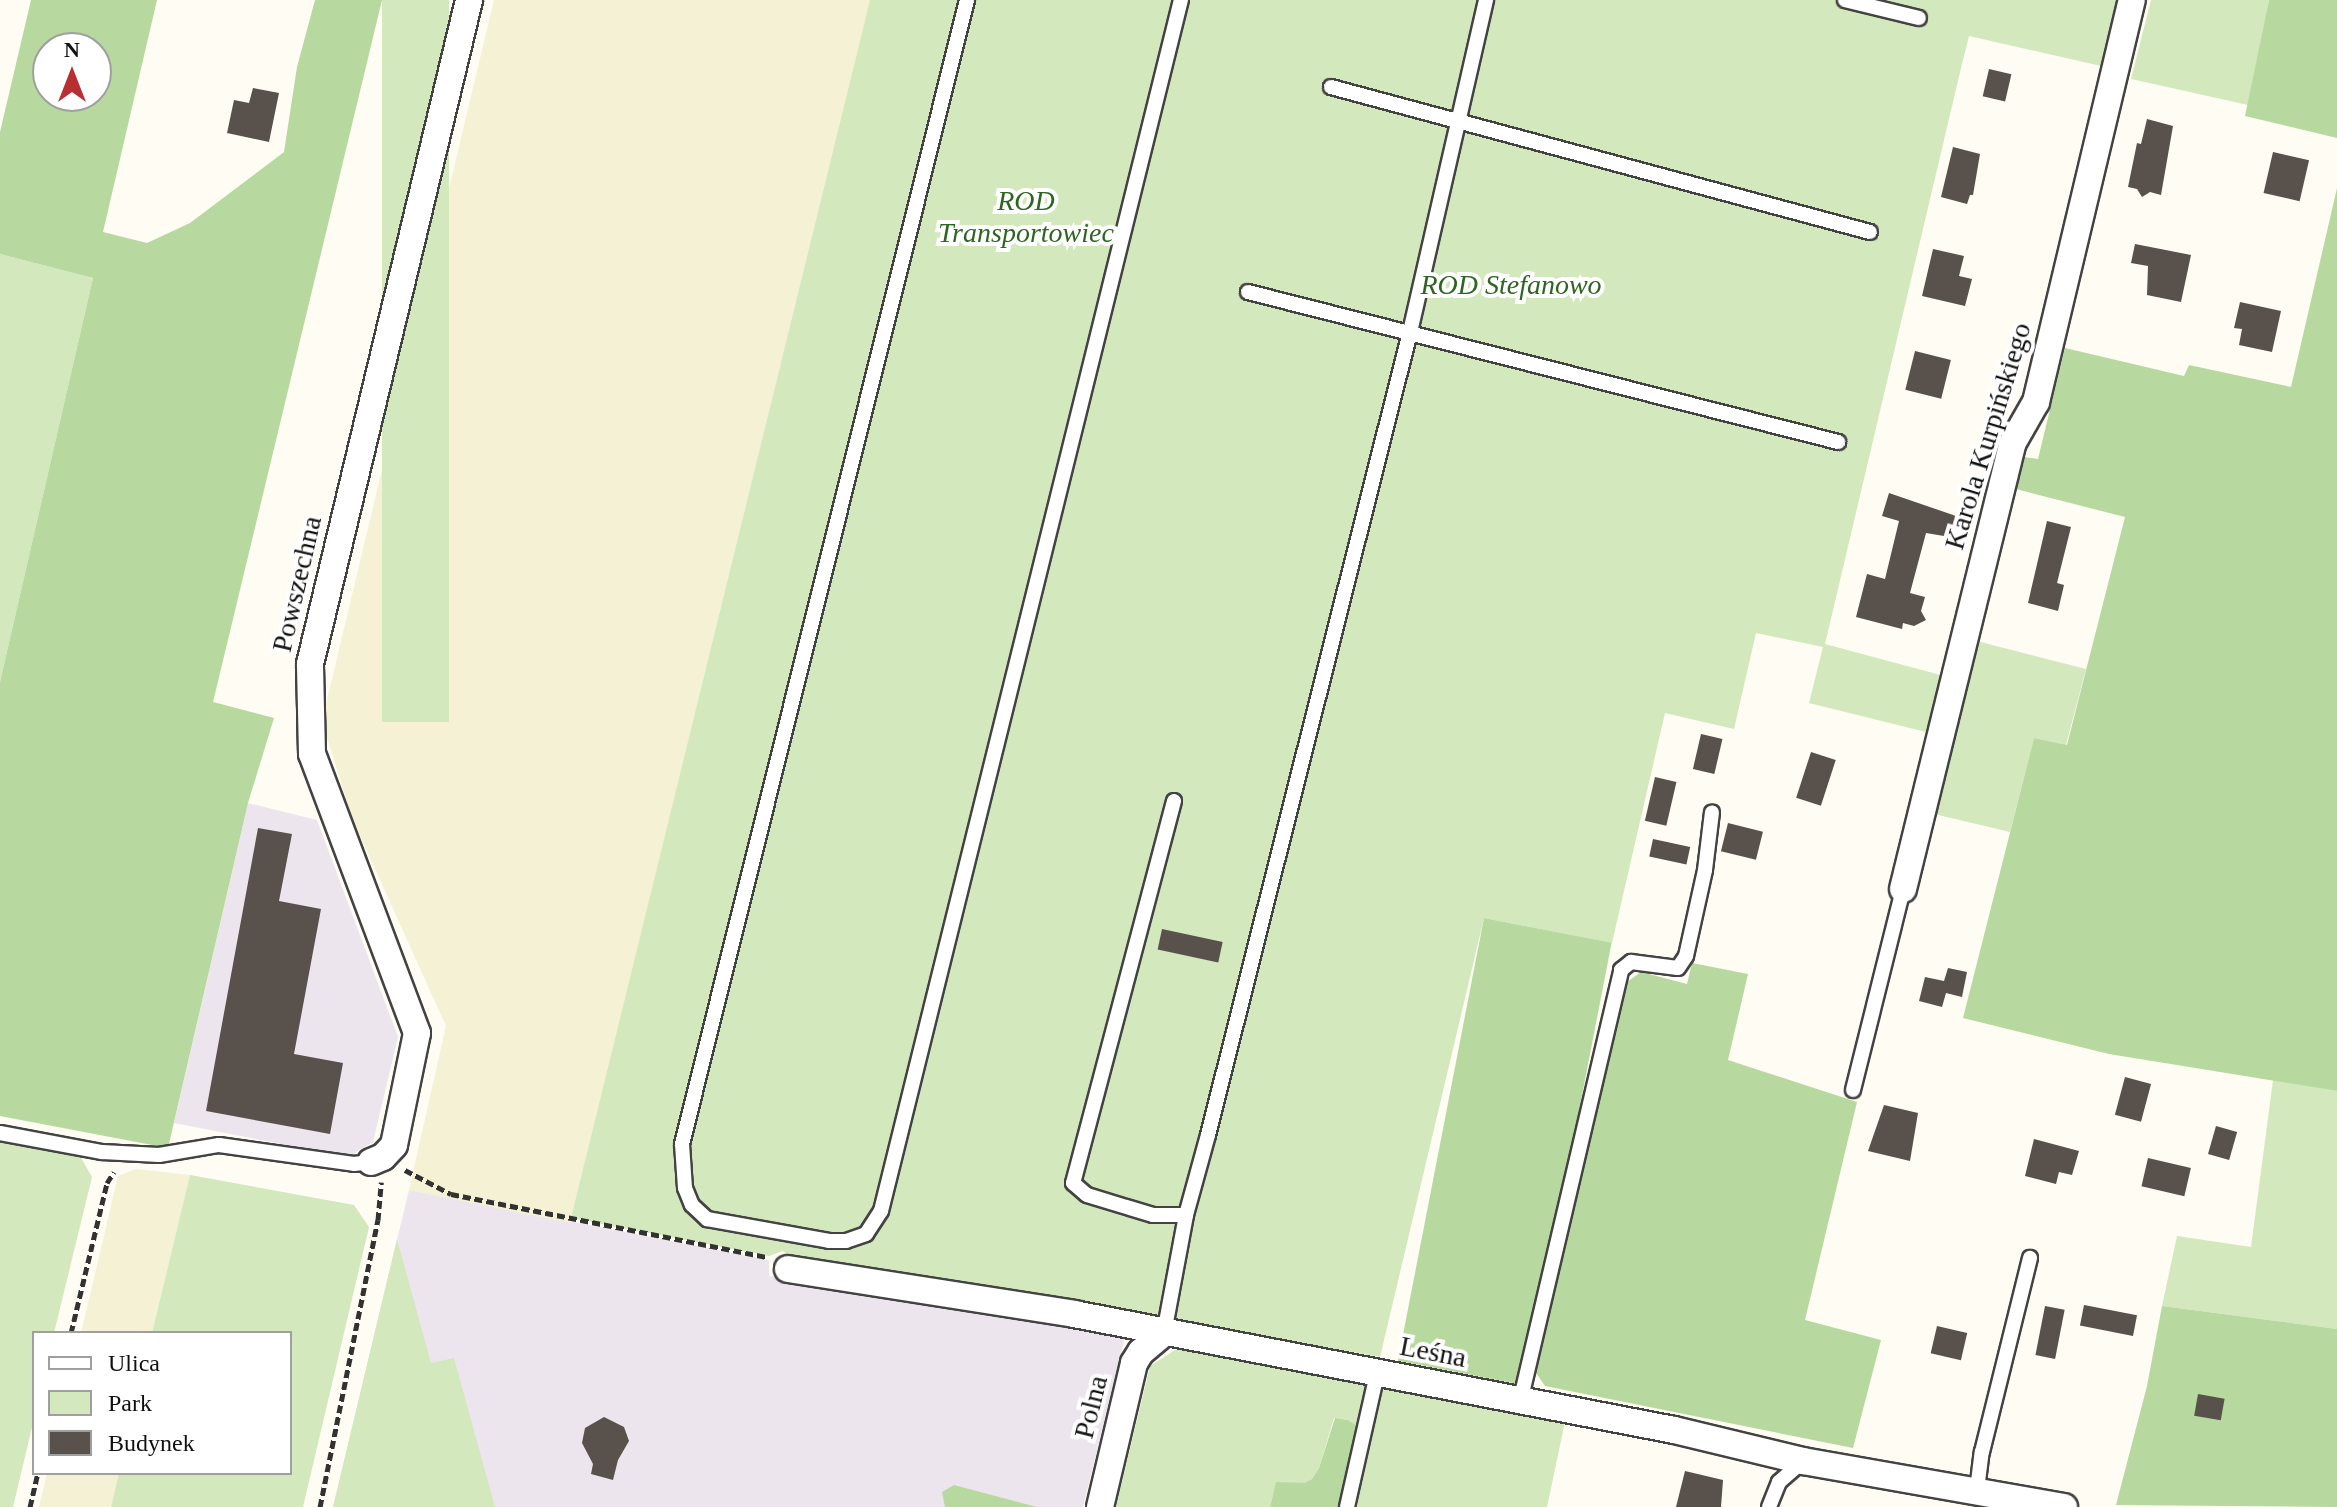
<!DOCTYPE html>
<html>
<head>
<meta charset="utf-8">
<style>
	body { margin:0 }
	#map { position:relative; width:2337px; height:1507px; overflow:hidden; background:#fefcf3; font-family:Georgia,serif }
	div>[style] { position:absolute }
	.industrial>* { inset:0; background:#ede5ed }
	.farmland>* { inset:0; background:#f4f1d4 }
	.green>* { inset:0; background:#d3e8bd; transform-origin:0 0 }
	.forest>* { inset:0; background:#b7d89e; transform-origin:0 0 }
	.building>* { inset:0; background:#58514c; transform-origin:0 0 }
	.path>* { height:5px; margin-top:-2.5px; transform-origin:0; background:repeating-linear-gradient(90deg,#323232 0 8px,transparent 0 12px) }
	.roads { filter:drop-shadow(2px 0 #434343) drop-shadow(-2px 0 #434343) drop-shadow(0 2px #434343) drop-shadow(0 -2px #434343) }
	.service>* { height:14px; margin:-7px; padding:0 7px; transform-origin:7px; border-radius:7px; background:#fff }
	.minor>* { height:26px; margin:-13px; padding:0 13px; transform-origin:13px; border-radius:13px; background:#fff }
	span { translate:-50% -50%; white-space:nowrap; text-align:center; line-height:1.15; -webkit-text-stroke:8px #fff; paint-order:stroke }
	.park-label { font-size:28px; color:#2f6522; font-style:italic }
	.street-label { font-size:28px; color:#101010 }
	.legend { position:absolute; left:32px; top:1331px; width:260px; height:144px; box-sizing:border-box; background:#fff; border:2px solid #9f9f9f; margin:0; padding:10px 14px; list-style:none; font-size:24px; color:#101010 }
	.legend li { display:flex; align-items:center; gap:16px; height:40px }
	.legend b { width:40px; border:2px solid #9f9f9f }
	.north { position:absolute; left:32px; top:32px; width:80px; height:80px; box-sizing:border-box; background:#fff; border:2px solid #9f9f9f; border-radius:50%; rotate:0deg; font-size:22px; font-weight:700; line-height:32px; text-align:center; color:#101010 }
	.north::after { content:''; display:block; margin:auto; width:28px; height:36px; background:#b92e33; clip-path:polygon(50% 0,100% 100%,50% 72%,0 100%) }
</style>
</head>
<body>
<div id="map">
	<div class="industrial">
		<div style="clip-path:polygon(248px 803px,317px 820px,398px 1037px,373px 1142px,348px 1157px,174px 1123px)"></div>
		<div style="clip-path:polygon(409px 1190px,769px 1260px,769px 1276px,969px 1307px,1125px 1337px,1083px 1507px,333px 1507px)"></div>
	</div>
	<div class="farmland">
		<div style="clip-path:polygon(494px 0,870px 0,570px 1223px,409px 1190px,446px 1026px,352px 818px,322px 721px)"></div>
		<div style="clip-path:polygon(136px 1169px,190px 1175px,152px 1333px,81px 1333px,118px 1176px)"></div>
		<div style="clip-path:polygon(47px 1473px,119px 1473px,111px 1507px,39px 1507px)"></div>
	</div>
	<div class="green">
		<div style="left:382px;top:0;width:67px;height:722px"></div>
		<div style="clip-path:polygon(870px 0,2117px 0,2101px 66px,1969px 36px,1961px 68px,1825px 644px,1948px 677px,1934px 734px,1809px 703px,1823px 647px,1756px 633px,1734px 729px,1665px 713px,1612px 943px,1484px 918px,1380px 1357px,974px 1284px,972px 1294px,799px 1263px,783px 1251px,769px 1256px,571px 1218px)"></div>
		<div style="clip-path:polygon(2151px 0,2269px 0,2248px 105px,2131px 79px)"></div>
		<div style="clip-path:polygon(0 254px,93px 278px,0 682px)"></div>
		<div style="clip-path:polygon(1973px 640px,2086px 669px,2066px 745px,2034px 738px,2010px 832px,1930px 813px)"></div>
		<div style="clip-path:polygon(2273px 1080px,2337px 1091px,2337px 1329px,2162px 1306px,2177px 1236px,2251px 1247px)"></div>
		<div style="clip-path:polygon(0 1140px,79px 1154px,92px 1177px,54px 1333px,34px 1333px,34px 1419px,13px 1507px,0 1507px)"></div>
		<div style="clip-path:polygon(190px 1175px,354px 1205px,369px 1227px,303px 1507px,111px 1507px,119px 1473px,290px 1473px,290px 1333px,152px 1333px)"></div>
		<div style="clip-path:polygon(397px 1239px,431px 1363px,454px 1358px,495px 1507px,333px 1507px)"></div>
		<div style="clip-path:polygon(1180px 1347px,1372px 1381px,1361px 1428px,1348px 1420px,1334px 1418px,1319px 1468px,1312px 1479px,1304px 1483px,1276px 1483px,1270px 1507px,1116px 1507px,1150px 1366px)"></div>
		<div style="clip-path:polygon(1380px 1381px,1566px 1417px,1547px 1507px,1352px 1507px)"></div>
	</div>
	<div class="forest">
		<div style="clip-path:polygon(evenodd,31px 0,157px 0,103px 232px,147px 243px,190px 223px,284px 152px,297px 67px,315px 0,382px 0,213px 702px,274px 718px,248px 803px,168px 1148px,0 1116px,0 682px,93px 278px,0 254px,0 132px,31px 0,48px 48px,96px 48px,96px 96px,48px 96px,48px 48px)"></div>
		<div style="clip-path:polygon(2269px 0,2337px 0,2337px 138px,2245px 116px)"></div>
		<div style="clip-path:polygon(2337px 188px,2337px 1091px,2109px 1054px,1963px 1018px,2034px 738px,2067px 745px,2125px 517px,2012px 488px,2018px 456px,2038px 459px,2065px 348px,2184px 376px,2189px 365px,2291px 387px)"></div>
		<div style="left:1484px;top:918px;width:130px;height:451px;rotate:11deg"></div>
		<div style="clip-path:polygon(1692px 963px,1748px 974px,1728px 1060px,1857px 1102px,1805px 1320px,1881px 1340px,1853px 1448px,1545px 1386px,1534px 1370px,1627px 982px,1641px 972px,1687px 984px)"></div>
		<div style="clip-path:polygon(2162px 1306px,2337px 1329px,2337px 1507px,2116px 1505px,2147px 1386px)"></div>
		<div style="clip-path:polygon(1335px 1418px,1348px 1420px,1361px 1428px,1342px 1507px,1270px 1507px,1276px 1482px,1304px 1483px,1312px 1479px,1319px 1468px)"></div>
		<div style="clip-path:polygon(954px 1485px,1037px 1507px,945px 1507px,942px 1492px)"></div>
	</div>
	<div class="building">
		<div style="left:1989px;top:69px;width:23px;height:28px;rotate:13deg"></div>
		<div style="clip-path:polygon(253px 88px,279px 93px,269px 142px,227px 133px,234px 100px,249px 103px)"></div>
		<div style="clip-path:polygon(2147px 119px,2173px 126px,2161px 195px,2150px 192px,2142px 197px,2137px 189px,2128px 187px,2137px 143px,2141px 144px)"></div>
		<div style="clip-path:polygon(1953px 147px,1980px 154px,1973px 195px,1970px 195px,1967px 204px,1941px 197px)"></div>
		<div style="left:2273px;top:152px;width:37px;height:42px;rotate:13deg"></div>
		<div style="clip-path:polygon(2135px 244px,2191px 255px,2181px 302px,2147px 295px,2148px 266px,2131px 263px)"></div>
		<div style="clip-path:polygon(1933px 249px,1964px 256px,1959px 276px,1972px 279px,1965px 306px,1922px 296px)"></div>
		<div style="clip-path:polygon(2240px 302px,2281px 311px,2272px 352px,2239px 345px,2242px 329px,2234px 328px)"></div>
		<div style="left:1915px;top:351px;width:37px;height:40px;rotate:14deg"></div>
		<div style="clip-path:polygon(1889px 493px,1956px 516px,1950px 537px,1926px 533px,1910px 593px,1925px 597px,1921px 611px,1926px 620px,1914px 626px,1903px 623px,1902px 629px,1856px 617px,1867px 574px,1885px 579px,1899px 521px,1882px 516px)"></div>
		<div style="clip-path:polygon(2047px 521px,2071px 527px,2057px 583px,2064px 585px,2058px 611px,2028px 603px)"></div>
		<div style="left:1701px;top:734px;width:22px;height:36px;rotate:13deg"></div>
		<div style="left:1811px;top:752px;width:26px;height:48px;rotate:18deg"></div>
		<div style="left:1655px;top:777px;width:22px;height:45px;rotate:13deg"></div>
		<div style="left:1728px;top:823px;width:36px;height:29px;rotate:14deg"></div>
		<div style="clip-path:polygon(258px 828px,292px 834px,279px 901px,321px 909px,294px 1054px,343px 1063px,330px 1134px,206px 1111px)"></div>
		<div style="left:1653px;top:839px;width:38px;height:18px;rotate:12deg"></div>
		<div style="left:1162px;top:929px;width:62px;height:21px;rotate:12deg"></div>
		<div style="clip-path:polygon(1948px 968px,1967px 972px,1962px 997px,1946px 993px,1942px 1007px,1919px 1001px,1925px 977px,1944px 981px)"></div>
		<div style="left:2125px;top:1077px;width:27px;height:39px;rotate:15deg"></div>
		<div style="clip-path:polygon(1884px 1105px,1918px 1113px,1910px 1161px,1868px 1151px)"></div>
		<div style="left:2216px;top:1126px;width:22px;height:29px;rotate:16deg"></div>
		<div style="clip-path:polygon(2034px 1139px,2079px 1151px,2072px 1175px,2059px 1172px,2056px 1184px,2025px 1176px)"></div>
		<div style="left:2148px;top:1158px;width:44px;height:29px;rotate:13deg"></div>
		<div style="left:2084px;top:1305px;width:54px;height:21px;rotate:11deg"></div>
		<div style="left:2045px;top:1306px;width:20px;height:50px;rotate:11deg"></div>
		<div style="left:1937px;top:1326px;width:31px;height:28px;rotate:13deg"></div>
		<div style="left:2198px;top:1394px;width:27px;height:22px;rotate:10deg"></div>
		<div style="clip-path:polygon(604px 1417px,624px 1427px,629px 1441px,618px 1460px,613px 1480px,591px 1474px,593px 1464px,582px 1443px,585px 1428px)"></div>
		<div style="clip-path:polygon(1685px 1471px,1723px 1480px,1721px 1507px,1676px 1507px)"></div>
	</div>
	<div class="path">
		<div style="left:405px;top:1170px;width:52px;rotate:27.6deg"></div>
		<div style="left:451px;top:1194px;width:322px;rotate:11.3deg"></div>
		<div style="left:71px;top:1333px;width:154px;rotate:-76.5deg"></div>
		<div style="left:107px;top:1183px;width:13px;rotate:-58deg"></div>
		<div style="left:30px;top:1507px;width:35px;rotate:-77deg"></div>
		<div style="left:320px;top:1507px;width:293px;rotate:-78.6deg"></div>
		<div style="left:378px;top:1220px;width:38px;rotate:-85deg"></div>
	</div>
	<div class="roads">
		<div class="service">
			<div style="left:967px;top:0;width:1179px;rotate:103.99deg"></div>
			<div style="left:682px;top:1144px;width:44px;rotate:86.1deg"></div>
			<div style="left:685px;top:1188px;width:18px;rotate:68deg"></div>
			<div style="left:692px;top:1205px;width:21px;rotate:43deg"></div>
			<div style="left:707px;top:1219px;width:124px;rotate:10.2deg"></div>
			<div style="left:829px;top:1241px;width:17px"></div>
			<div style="left:846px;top:1241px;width:21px;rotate:-19deg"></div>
			<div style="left:866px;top:1234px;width:27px;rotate:-57deg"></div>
			<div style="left:881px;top:1211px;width:1248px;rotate:-76.09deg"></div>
			<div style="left:1845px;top:0;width:76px;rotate:13.7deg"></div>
			<div style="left:1331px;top:87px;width:558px;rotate:15.06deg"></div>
			<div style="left:1248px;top:292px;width:609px;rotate:14.26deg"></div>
			<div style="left:1174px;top:801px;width:395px;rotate:104.8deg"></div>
			<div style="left:1073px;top:1183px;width:18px;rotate:41deg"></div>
			<div style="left:1087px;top:1195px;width:69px;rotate:16.9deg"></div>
			<div style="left:1153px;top:1215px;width:33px"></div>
			<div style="left:1186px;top:1215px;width:83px;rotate:-74.6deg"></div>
			<div style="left:1208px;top:1135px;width:828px;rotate:-75.88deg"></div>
			<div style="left:1410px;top:332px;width:341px;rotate:-77.1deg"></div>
			<div style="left:1853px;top:1090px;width:207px;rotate:-76deg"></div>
			<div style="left:0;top:1133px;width:104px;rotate:10.6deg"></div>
			<div style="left:102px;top:1152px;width:57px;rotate:3deg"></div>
			<div style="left:159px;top:1155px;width:61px;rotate:-9.5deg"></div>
			<div style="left:219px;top:1145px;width:136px;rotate:8deg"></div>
			<div style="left:354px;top:1164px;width:17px;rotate:-7deg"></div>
			<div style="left:1164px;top:1333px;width:120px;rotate:-79.4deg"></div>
			<div style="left:1520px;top:1402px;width:444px;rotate:-76.8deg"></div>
			<div style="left:1621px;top:970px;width:13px;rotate:-39deg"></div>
			<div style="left:1631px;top:962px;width:47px;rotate:7.3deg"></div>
			<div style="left:1678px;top:968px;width:14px;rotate:-56deg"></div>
			<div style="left:1686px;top:956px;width:88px;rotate:-77.5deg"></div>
			<div style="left:1705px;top:870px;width:58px;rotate:-83.1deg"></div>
			<div style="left:1977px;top:1490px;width:38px;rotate:-83deg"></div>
			<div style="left:1982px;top:1452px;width:200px;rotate:-76.1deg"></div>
			<div style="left:1347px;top:1507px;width:136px;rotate:-77.3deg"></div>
			<div style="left:1769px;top:1507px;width:27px;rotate:-68deg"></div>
			<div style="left:1779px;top:1482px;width:32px;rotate:-41deg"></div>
		</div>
		<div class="minor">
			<div style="left:1903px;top:889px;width:458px;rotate:-76.2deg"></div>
			<div style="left:2012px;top:444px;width:48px;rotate:-60.3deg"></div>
			<div style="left:2036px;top:402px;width:413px;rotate:-76.6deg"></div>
			<div style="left:371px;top:1162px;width:13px;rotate:-23deg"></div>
			<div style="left:383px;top:1157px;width:16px;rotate:-47deg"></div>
			<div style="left:394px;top:1145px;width:114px;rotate:-78.4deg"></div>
			<div style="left:417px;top:1033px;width:298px;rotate:-110.6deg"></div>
			<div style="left:312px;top:754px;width:90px;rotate:-91.3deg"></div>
			<div style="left:310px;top:664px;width:683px;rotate:-76.53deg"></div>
			<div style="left:788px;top:1269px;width:290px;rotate:8.9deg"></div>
			<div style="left:1074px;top:1314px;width:611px;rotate:10.94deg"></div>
			<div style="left:1674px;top:1430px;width:133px;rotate:13.5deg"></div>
			<div style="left:1803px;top:1461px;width:265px;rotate:10deg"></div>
			<div style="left:1100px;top:1507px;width:148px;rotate:-76.7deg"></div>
			<div style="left:1134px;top:1363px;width:13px;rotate:-58deg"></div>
			<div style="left:1141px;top:1352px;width:30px;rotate:-40deg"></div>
		</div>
	</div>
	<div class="park-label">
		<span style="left:1026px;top:217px">ROD<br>Transportowiec</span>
		<span style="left:1511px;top:285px">ROD Stefanowo</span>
	</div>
	<div class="street-label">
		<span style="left:1988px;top:436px;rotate:-73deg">Karola Kurpińskiego</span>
		<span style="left:297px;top:584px;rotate:-77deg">Powszechna</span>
		<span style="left:1433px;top:1352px;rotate:11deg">Leśna</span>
		<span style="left:1091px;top:1407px;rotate:-76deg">Polna</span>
	</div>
	<ul class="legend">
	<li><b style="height:10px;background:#fff"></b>Ulica</li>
	<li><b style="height:22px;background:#d3e8bd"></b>Park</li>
	<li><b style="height:22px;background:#58514c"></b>Budynek</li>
	</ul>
	<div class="north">N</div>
</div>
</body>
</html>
